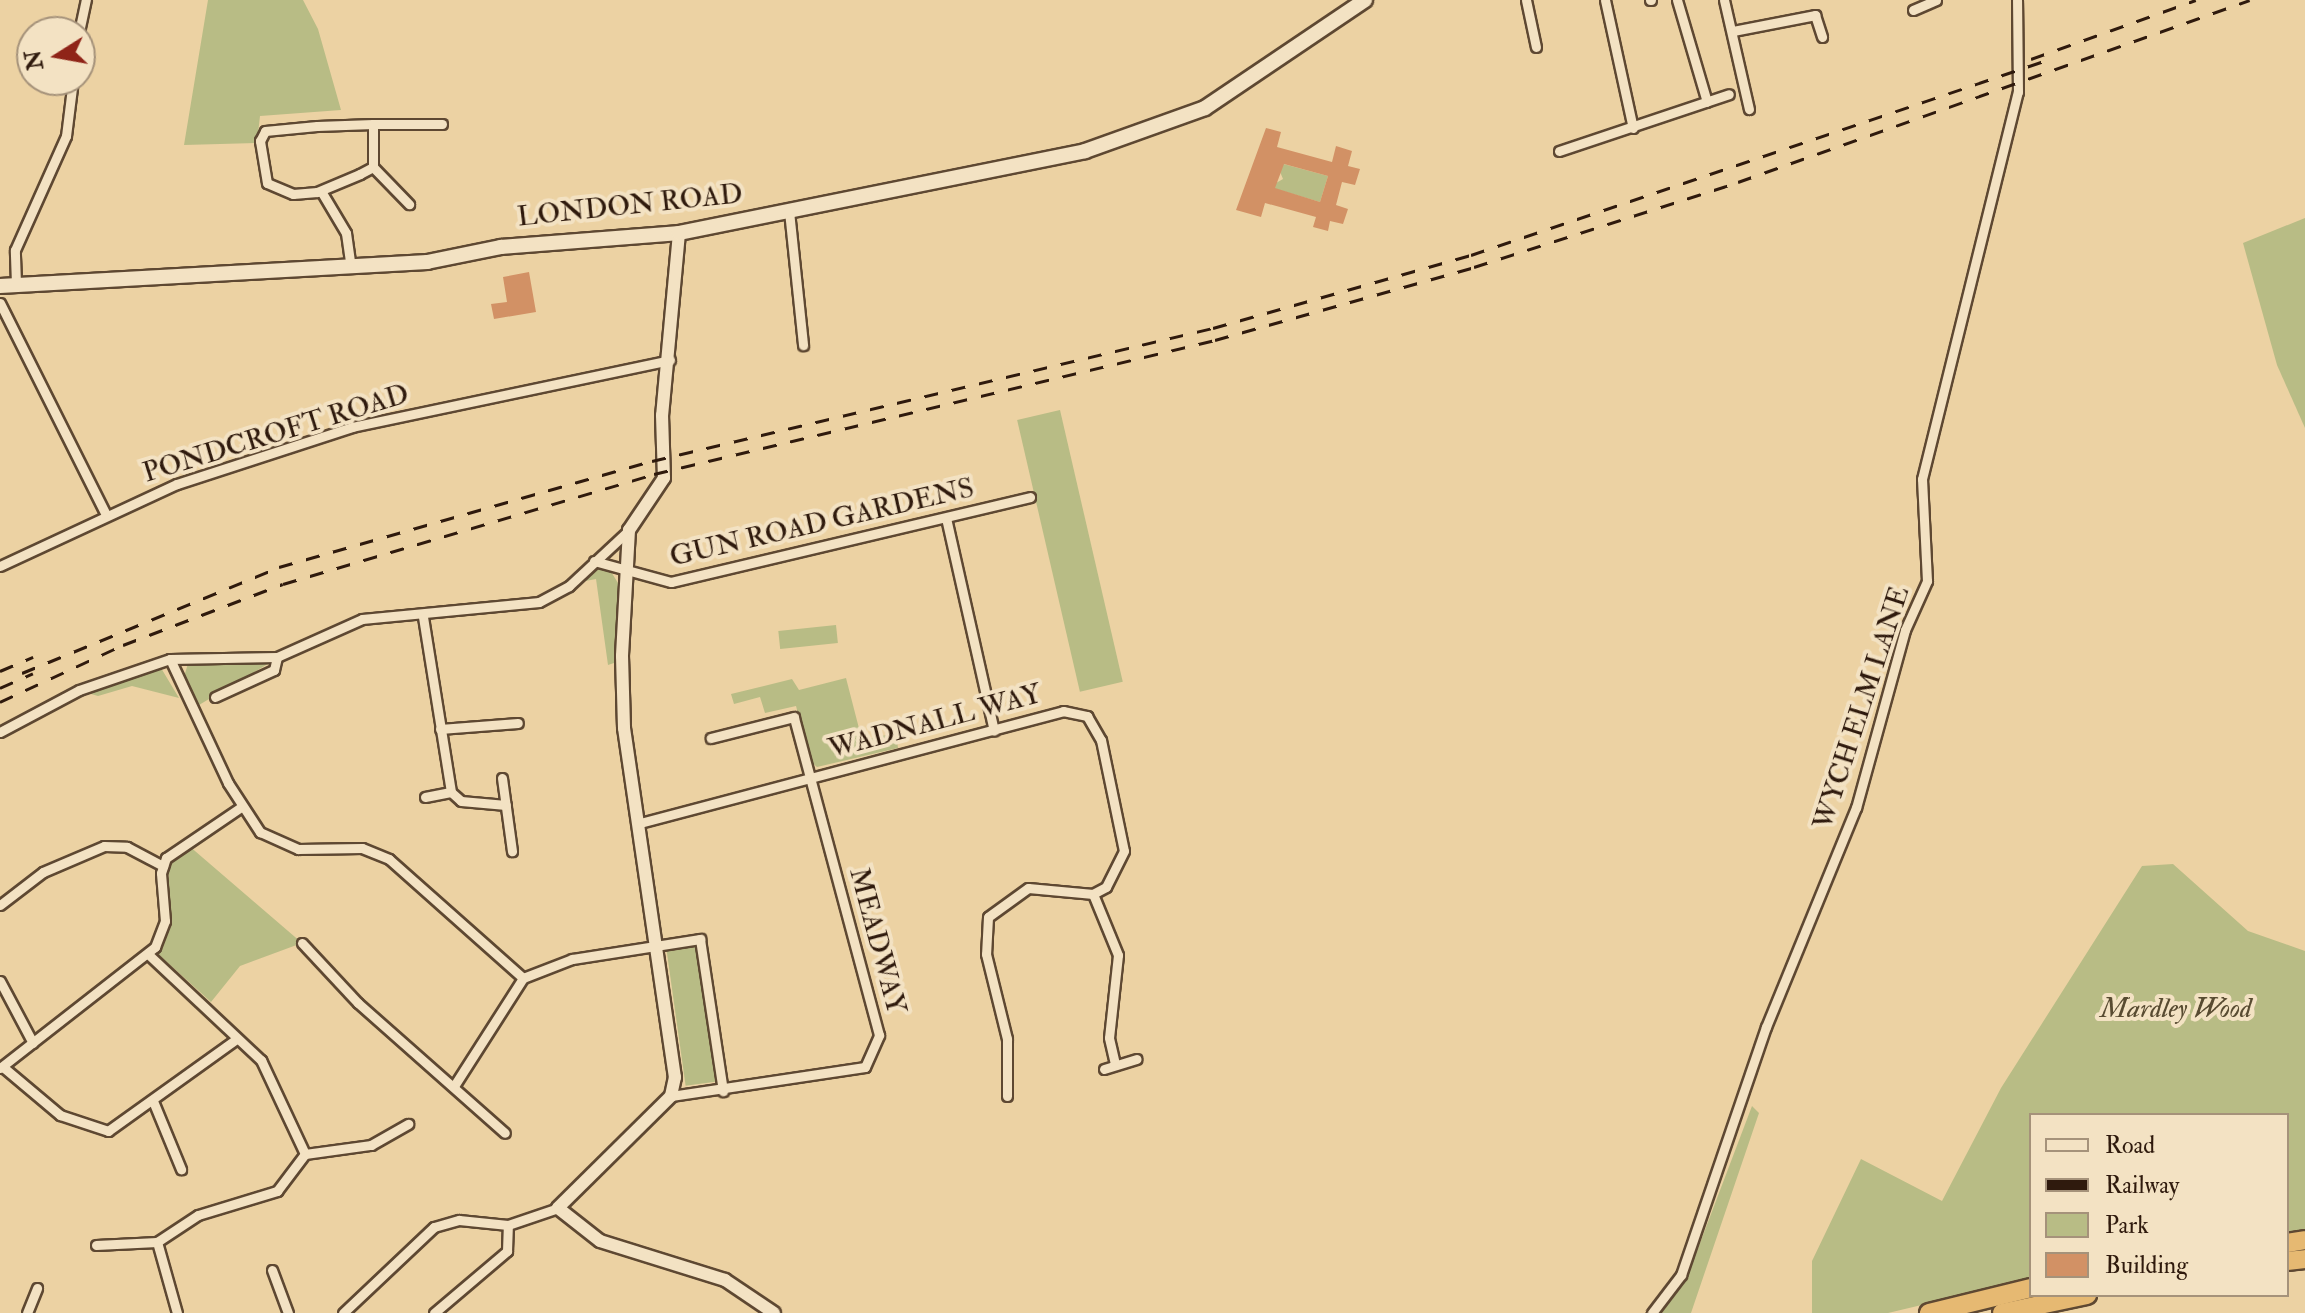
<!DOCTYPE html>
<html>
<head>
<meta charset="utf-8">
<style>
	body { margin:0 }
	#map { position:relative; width:2305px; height:1313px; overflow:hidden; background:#ecd2a3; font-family:"IM FELL Double Pica",serif }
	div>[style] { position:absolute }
	.green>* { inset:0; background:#b8bc85; transform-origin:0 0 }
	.building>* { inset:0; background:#d29165 }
	.roads { filter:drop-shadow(2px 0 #5e4832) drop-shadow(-2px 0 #5e4832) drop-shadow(0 2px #5e4832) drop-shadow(0 -2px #5e4832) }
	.minor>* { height:9px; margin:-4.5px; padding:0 4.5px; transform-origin:4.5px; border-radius:4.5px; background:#f3e2c3 }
	.tertiary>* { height:12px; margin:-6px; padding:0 6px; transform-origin:6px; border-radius:6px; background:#f3e2c3 }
	.secondary>* { height:14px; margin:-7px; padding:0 7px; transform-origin:7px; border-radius:7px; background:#f3e2c3 }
	.motorway>* { height:18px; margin:-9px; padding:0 9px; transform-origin:9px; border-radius:9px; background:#e6b972 }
	.rail>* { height:3px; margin-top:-1.5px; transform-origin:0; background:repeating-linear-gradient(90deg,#2f1a0d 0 14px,transparent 0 28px) }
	span { translate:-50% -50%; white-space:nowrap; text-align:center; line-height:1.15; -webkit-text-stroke:8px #f3e2c3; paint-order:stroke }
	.street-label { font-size:28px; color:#2f1a0d }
	.park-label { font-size:28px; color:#584b31; font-style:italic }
	.legend { position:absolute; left:2029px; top:1113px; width:260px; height:184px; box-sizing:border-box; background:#f3e2c3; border:2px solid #a5927a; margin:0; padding:10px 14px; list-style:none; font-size:24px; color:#2f1a0d }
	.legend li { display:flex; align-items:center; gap:16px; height:40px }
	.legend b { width:40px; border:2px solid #a5927a }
	.north { position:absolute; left:16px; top:16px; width:80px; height:80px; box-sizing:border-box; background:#f3e2c3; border:2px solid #a5927a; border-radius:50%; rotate:259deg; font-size:22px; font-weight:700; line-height:32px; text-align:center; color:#2f1a0d }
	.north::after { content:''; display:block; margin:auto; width:28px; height:36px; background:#8f2418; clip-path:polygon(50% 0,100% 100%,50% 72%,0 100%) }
</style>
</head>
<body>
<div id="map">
	<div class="green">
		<div style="clip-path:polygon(208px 0,303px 0,318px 29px,341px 110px,260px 116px,257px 143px,184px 145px)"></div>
		<div style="clip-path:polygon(1276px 162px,1328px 176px,1320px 202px,1269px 187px,1283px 179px)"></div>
		<div style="clip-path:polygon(2305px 218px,2305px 428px,2277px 365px,2243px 243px)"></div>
		<div style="left:1060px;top:410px;width:279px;height:44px;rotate:77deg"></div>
		<div style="clip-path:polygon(597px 568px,610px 570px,618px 583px,617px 662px,608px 665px,596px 579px,580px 582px)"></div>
		<div style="left:836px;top:625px;width:18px;height:58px;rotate:84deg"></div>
		<div style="clip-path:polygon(189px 660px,248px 662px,271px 662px,199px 705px,184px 677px)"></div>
		<div style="clip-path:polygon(161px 668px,179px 698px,132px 686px,98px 696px,84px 692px)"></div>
		<div style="clip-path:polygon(846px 678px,862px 740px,896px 733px,898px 748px,817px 767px,810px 761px,796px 706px,765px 713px,760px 697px,734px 704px,731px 694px,792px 679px,799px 690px)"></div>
		<div style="clip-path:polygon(188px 845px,302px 943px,240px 966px,211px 1002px,157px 953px,170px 919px,168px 865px)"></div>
		<div style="clip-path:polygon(2173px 864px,2248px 931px,2305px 951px,2305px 1232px,2287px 1234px,2287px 1115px,2031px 1115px,2031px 1279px,1888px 1313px,1812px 1313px,1812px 1261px,1861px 1159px,1942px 1201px,2001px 1088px,2142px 866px)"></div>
		<div style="left:696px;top:944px;width:139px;height:30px;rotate:82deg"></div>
		<div style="clip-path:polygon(1752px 1106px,1759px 1113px,1691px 1313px,1662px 1313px,1689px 1272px)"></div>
	</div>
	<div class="building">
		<div style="clip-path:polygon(evenodd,1266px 128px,1281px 132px,1277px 147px,1332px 162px,1336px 146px,1352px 151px,1348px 166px,1360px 169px,1355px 185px,1342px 182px,1336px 205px,1348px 209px,1343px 224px,1330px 221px,1328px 231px,1313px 227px,1316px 217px,1265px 203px,1261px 217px,1236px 210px,1266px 128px,1284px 164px,1328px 176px,1320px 202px,1275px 188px,1284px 164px)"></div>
		<div style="clip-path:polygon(529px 272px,536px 312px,494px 319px,491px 304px,507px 302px,503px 277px)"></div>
	</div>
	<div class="roads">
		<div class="minor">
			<div style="left:1526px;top:0;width:48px;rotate:78deg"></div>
			<div style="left:1605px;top:0;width:131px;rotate:77.7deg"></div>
			<div style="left:1650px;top:0;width:1px"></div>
			<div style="left:1677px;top:0;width:106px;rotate:73.6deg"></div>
			<div style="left:1724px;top:0;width:112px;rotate:77.1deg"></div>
			<div style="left:1913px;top:10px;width:25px;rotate:-23deg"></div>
			<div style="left:1733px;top:31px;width:84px;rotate:-11deg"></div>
			<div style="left:1815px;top:15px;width:23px;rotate:72deg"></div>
			<div style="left:79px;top:32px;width:33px;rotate:-78deg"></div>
			<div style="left:373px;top:124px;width:43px;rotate:90deg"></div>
			<div style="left:373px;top:167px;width:15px;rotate:152deg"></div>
			<div style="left:360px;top:174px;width:47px;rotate:157.3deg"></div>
			<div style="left:317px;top:192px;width:24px;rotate:175deg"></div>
			<div style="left:293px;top:194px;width:28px;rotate:-157deg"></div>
			<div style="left:267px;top:183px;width:43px;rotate:-99.5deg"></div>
			<div style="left:260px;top:141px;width:11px;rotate:-63deg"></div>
			<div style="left:265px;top:131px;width:52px;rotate:-5.5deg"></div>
			<div style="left:317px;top:126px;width:56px;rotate:-2deg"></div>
			<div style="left:373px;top:124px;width:69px"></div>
			<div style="left:1559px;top:151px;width:179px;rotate:-18.5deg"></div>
			<div style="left:373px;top:167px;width:52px;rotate:45.8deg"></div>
			<div style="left:321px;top:191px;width:49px;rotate:59.2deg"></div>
			<div style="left:346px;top:233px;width:30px;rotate:82deg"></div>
			<div style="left:789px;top:211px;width:135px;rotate:84deg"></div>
			<div style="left:16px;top:284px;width:34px;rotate:-92deg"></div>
			<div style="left:15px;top:250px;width:125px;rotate:-65.9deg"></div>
			<div style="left:66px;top:136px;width:56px;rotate:-82.9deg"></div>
			<div style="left:0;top:303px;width:235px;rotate:63.4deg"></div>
			<div style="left:946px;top:518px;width:218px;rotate:77.3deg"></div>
			<div style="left:594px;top:561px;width:80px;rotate:15.3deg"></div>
			<div style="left:671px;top:582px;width:369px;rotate:-13.3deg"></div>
			<div style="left:0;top:566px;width:195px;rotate:-24.9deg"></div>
			<div style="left:177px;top:484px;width:184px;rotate:-18deg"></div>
			<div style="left:352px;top:427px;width:325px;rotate:-11.9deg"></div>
			<div style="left:423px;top:617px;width:177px;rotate:80.9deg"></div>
			<div style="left:170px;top:659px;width:137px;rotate:64.9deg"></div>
			<div style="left:228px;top:783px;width:59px;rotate:56.9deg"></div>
			<div style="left:260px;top:832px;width:42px;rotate:24.1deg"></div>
			<div style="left:298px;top:849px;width:64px;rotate:-0.9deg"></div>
			<div style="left:362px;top:848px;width:29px;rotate:22deg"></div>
			<div style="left:389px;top:859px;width:179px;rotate:41.6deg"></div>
			<div style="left:523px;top:978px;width:53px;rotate:-21.2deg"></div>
			<div style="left:572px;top:959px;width:130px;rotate:-8.9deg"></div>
			<div style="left:700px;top:939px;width:154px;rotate:81.4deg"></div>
			<div style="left:215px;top:697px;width:65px;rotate:-24.6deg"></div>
			<div style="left:274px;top:670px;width:13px;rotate:-77deg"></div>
			<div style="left:440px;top:729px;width:78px;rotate:-4.4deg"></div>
			<div style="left:0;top:732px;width:89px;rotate:-28deg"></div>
			<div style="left:79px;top:690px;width:96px;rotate:-18.8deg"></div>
			<div style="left:170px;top:659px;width:107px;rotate:-1.1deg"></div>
			<div style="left:277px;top:657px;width:93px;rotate:-24.1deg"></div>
			<div style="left:362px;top:619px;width:178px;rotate:-5.5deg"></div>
			<div style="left:539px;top:602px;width:34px;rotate:-28deg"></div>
			<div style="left:569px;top:586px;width:82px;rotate:-43deg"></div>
			<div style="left:502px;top:778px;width:74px;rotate:82.2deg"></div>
			<div style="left:425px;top:797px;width:26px;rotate:-11deg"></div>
			<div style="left:451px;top:792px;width:13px;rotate:42deg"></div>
			<div style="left:461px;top:801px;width:45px;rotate:5.1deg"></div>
			<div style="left:640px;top:823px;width:438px;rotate:-14.8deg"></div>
			<div style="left:1063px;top:711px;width:25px;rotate:12deg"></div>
			<div style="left:1087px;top:716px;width:28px;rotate:60deg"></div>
			<div style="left:1101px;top:740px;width:113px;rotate:78.3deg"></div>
			<div style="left:1124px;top:851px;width:40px;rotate:116.6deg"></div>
			<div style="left:1106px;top:887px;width:15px;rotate:152deg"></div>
			<div style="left:1093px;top:894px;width:65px;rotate:-174.7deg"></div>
			<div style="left:1028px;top:888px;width:49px;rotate:144.1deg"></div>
			<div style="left:988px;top:917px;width:37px;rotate:93deg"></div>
			<div style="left:986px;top:954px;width:88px;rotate:76.1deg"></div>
			<div style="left:1007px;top:1039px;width:57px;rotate:90deg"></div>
			<div style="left:1093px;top:894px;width:66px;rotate:67.7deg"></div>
			<div style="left:1118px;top:955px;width:83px;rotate:96.2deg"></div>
			<div style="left:1109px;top:1038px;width:27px;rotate:77deg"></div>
			<div style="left:0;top:905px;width:54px;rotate:-37.5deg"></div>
			<div style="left:43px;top:872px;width:66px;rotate:-23.1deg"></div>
			<div style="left:104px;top:846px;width:23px;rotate:2deg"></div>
			<div style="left:127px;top:847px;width:41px;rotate:27.8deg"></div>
			<div style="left:302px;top:943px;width:82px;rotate:47deg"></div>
			<div style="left:358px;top:1003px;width:196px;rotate:41.5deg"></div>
			<div style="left:148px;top:954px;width:155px;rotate:43.2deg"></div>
			<div style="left:261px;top:1060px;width:104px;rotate:64.9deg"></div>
			<div style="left:0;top:981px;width:70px;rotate:62deg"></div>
			<div style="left:3px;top:1067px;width:75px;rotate:40.1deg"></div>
			<div style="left:60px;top:1115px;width:51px;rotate:18.4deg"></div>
			<div style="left:108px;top:1131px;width:156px;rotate:-35.6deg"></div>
			<div style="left:0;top:1068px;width:197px;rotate:-38deg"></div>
			<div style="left:155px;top:947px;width:28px;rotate:-69deg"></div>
			<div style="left:165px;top:921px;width:48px;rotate:-94.8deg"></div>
			<div style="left:161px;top:873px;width:16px;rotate:-72deg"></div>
			<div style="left:166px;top:858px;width:91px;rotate:-34.2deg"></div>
			<div style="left:1104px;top:1069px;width:34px;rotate:-17deg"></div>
			<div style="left:454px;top:1086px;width:128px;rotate:-57.4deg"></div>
			<div style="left:671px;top:1096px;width:196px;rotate:-8.5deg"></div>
			<div style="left:865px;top:1067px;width:35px;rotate:-66deg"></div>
			<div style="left:879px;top:1035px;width:329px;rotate:-105deg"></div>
			<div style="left:794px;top:717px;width:86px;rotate:165.8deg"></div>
			<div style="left:153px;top:1101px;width:74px;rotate:67.6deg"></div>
			<div style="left:305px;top:1154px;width:67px;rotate:-7.8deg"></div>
			<div style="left:371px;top:1145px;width:43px;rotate:-29.6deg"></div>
			<div style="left:96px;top:1245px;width:61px;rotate:-2.8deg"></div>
			<div style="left:272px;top:1270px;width:46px;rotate:69.6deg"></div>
			<div style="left:27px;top:1313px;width:27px;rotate:-68deg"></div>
			<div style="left:177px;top:1313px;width:74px;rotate:-105.7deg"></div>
			<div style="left:157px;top:1242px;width:49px;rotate:-33.4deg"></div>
			<div style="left:198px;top:1215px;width:83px;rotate:-16.9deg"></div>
			<div style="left:277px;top:1191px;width:46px;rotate:-52.9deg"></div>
			<div style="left:343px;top:1313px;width:125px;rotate:-43.4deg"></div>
			<div style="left:434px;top:1227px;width:26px;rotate:-16deg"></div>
			<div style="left:459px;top:1220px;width:49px;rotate:5.8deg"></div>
			<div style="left:508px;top:1225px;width:53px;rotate:-18.8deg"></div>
			<div style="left:434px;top:1313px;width:96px;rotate:-40.3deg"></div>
			<div style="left:507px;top:1251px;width:26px;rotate:-88deg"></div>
			<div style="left:1652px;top:1313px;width:48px;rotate:-52.7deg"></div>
			<div style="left:1681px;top:1275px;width:262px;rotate:-71.1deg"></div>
			<div style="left:1766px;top:1027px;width:237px;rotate:-67.7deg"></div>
			<div style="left:1856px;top:808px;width:185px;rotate:-74.6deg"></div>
			<div style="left:1905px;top:630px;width:54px;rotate:-65.8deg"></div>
			<div style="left:1927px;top:581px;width:102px;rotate:-92.8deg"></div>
			<div style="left:1922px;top:479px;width:399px;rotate:-76.1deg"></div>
			<div style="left:2018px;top:92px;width:92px;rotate:-90.6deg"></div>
		</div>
		<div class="tertiary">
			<div style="left:679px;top:233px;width:183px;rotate:95.3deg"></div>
			<div style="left:662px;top:415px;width:63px;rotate:88.2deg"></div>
			<div style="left:664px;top:478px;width:63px;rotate:123.9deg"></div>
			<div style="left:629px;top:530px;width:126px;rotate:93.2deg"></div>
			<div style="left:622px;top:656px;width:72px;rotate:88.4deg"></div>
			<div style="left:624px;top:728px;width:353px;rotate:81.7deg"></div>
			<div style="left:675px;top:1077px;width:19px;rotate:102deg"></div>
			<div style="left:671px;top:1096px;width:159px;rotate:135.3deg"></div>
			<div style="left:558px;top:1208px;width:53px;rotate:38.2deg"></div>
			<div style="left:600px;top:1241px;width:131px;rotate:17.3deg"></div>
			<div style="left:725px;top:1280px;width:59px;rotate:34deg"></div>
		</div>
		<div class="secondary">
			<div style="left:0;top:286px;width:428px;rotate:-3.2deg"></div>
			<div style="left:427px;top:262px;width:76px;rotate:-11.5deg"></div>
			<div style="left:501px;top:247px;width:179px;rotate:-4.5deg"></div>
			<div style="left:679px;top:233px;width:414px;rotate:-11.4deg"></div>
			<div style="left:1085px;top:151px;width:127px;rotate:-19.7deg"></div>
			<div style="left:1205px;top:108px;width:193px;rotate:-34deg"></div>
		</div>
		<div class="motorway">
			<div style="left:2287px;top:1243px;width:18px;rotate:-9deg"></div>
			<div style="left:2287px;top:1261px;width:18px;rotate:-6deg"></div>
			<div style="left:1929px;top:1313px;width:105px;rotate:-13.8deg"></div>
			<div style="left:2002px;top:1313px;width:87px;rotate:-12deg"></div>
		</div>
	</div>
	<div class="rail">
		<div style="left:2031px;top:59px;width:175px;rotate:-19.7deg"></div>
		<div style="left:0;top:671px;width:36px;rotate:-23deg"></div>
		<div style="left:22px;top:673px;width:278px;rotate:-22.4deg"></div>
		<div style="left:279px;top:567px;width:388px;rotate:-15.9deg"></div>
		<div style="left:652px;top:461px;width:577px;rotate:-13.34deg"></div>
		<div style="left:1213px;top:328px;width:268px;rotate:-15.8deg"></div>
		<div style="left:1471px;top:255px;width:605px;rotate:-18.7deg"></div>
		<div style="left:0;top:688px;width:36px;rotate:-24deg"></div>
		<div style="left:0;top:702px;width:136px;rotate:-24.9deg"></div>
		<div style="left:123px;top:645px;width:171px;rotate:-20.9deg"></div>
		<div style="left:283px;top:584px;width:387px;rotate:-16.5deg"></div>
		<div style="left:654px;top:474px;width:577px;rotate:-13.43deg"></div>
		<div style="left:1215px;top:340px;width:269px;rotate:-15.7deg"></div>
		<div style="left:1474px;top:267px;width:277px;rotate:-17.8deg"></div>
		<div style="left:1738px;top:182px;width:543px;rotate:-19.57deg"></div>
	</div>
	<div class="street-label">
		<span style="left:630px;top:206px;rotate:-6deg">LONDON ROAD</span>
		<span style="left:276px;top:434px;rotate:-17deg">PONDCROFT ROAD</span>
		<span style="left:822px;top:523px;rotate:-13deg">GUN ROAD GARDENS</span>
		<span style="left:1862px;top:708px;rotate:-72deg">WYCH ELM LANE</span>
		<span style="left:935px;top:722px;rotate:-15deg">WADNALL WAY</span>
		<span style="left:877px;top:941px;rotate:75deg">MEADWAY</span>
	</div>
	<div class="park-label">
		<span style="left:2176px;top:1009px">Mardley Wood</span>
	</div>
	<ul class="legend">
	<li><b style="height:10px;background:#f3e2c3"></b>Road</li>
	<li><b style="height:10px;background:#2f1a0d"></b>Railway</li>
	<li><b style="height:22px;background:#b8bc85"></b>Park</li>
	<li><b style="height:22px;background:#d29165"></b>Building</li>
	</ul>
	<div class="north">N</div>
</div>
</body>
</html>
